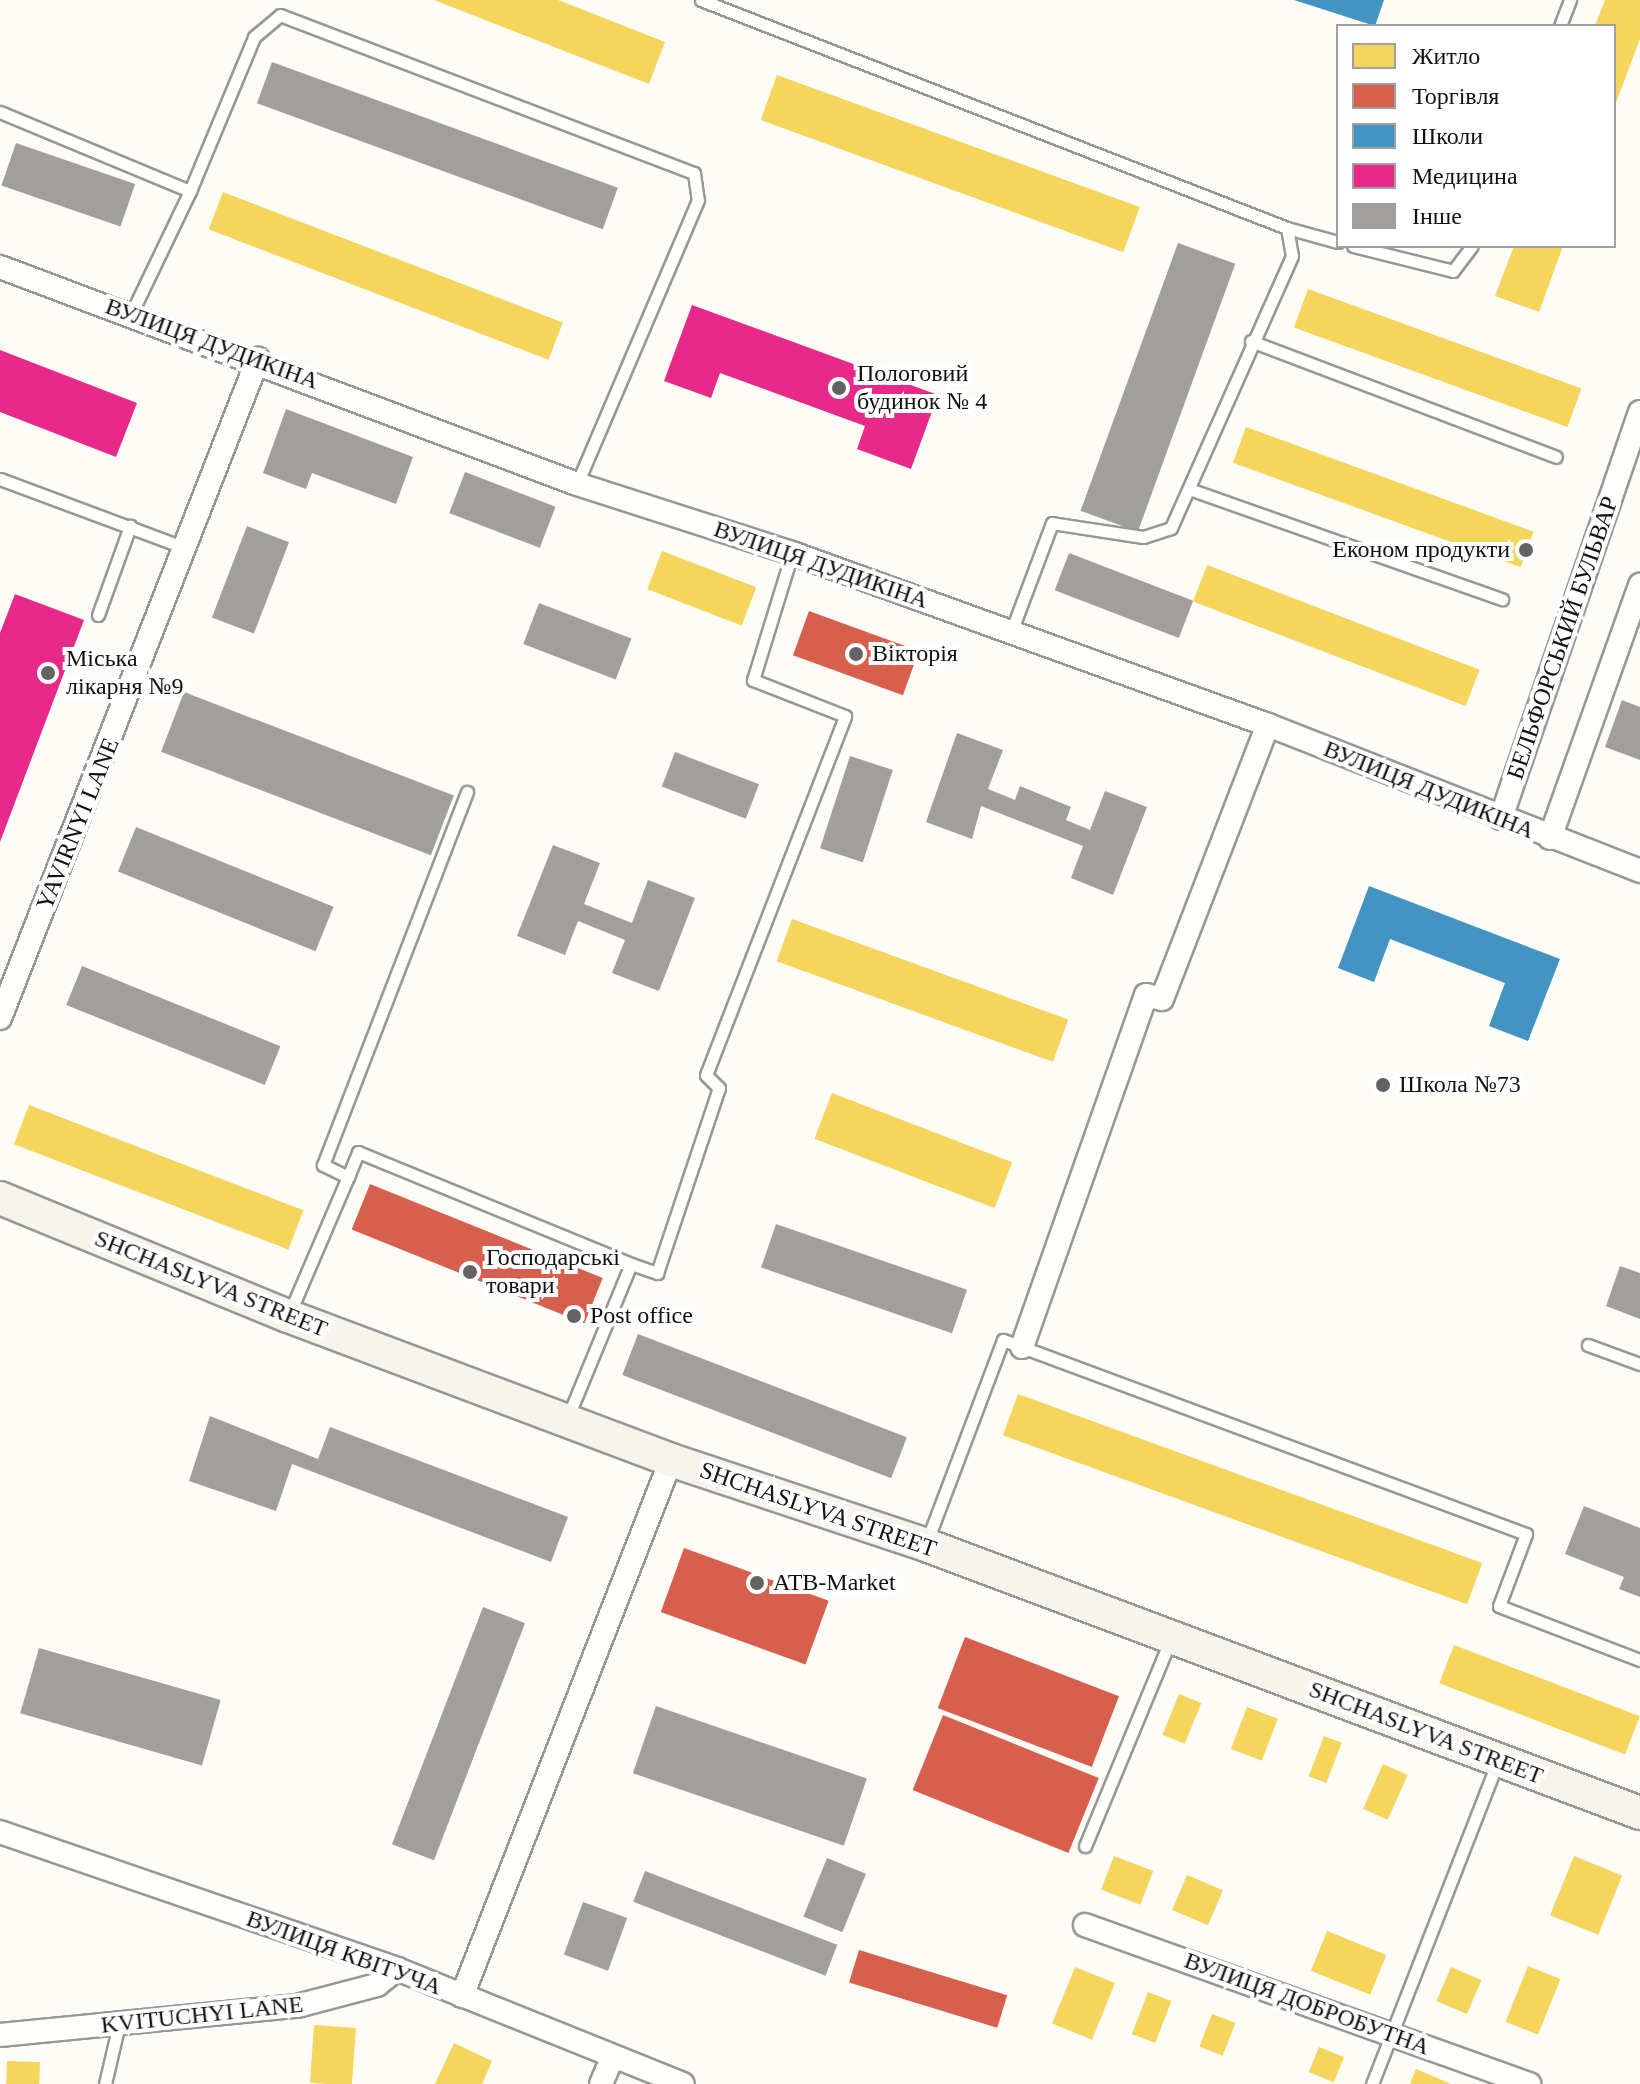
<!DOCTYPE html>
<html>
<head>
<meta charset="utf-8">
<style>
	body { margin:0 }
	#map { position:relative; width:1640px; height:2084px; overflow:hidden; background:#fdfcf7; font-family:Georgia,serif }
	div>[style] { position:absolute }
	.homes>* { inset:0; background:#f6d55c; transform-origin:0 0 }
	.shops>* { inset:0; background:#d6604d; transform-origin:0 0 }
	.schools>* { inset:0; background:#4393c3 }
	.health>* { inset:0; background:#e7298a }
	.building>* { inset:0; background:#a19f9c; transform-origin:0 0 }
	.roads { filter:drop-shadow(2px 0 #979795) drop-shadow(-2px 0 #979795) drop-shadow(0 2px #979795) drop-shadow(0 -2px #979795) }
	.lane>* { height:11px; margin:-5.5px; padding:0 5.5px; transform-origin:5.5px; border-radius:5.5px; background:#fffffe }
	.street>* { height:22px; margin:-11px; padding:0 11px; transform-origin:11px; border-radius:11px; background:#fffffe }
	.secondary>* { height:32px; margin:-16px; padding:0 16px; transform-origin:16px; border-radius:16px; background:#f6f4eb }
	.dots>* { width:22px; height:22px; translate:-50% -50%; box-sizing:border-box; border:4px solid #fff; border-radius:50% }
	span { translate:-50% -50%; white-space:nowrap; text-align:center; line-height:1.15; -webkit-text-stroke:8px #fff; paint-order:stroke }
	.street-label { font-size:24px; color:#111 }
	.poi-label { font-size:24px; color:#111 }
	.left { translate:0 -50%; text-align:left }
	.right { translate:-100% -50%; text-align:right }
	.legend { position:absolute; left:1336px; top:24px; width:280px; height:224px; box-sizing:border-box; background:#fff; border:2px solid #a0a0a0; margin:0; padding:10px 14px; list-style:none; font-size:24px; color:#111 }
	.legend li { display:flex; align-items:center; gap:16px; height:40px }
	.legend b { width:40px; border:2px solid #a0a0a0 }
</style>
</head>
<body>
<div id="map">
	<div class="homes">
		<div style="clip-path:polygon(434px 0,558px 0,665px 42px,649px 84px)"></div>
		<div style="clip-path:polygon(1605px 0,1640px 0,1640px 39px,1614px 108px,1614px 26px,1595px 26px)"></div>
		<div style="left:777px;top:75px;width:386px;height:48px;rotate:20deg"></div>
		<div style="left:223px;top:192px;width:364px;height:40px;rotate:21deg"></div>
		<div style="clip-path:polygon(1514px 246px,1563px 246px,1539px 312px,1495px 296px)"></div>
		<div style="left:1308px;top:289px;width:291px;height:41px;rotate:20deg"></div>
		<div style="left:1246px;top:427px;width:306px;height:38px;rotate:20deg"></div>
		<div style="left:662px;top:551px;width:101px;height:41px;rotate:21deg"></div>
		<div style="left:1207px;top:565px;width:292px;height:39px;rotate:21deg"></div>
		<div style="left:792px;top:919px;width:294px;height:45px;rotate:20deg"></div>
		<div style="left:832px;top:1093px;width:193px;height:49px;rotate:21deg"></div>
		<div style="left:29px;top:1105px;width:294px;height:42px;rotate:21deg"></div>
		<div style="left:1018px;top:1394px;width:494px;height:44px;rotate:20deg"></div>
		<div style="left:1454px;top:1645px;width:199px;height:41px;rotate:21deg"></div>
		<div style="left:1179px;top:1694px;width:24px;height:44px;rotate:22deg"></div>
		<div style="left:1247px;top:1707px;width:33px;height:45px;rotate:21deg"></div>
		<div style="left:1324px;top:1736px;width:19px;height:43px;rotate:21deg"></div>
		<div style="left:1383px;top:1764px;width:27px;height:49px;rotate:24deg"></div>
		<div style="left:1114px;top:1856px;width:42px;height:36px;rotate:21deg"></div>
		<div style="left:1574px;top:1856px;width:52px;height:64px;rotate:22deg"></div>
		<div style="left:1187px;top:1875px;width:39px;height:38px;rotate:23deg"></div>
		<div style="left:1327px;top:1931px;width:64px;height:43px;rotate:22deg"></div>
		<div style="left:1528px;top:1966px;width:35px;height:60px;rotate:22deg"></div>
		<div style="left:1075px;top:1967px;width:43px;height:61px;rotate:22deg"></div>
		<div style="left:1451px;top:1967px;width:33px;height:37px;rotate:23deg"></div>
		<div style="left:1148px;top:1992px;width:25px;height:45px;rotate:21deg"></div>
		<div style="left:1212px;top:2014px;width:25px;height:35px;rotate:21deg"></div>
		<div style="left:314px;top:2025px;width:42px;height:58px;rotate:4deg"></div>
		<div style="clip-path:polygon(454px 2043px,492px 2061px,482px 2084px,435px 2084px)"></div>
		<div style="left:1319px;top:2047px;width:27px;height:27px;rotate:22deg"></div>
		<div style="left:7px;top:2061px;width:33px;height:23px;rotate:2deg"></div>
		<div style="clip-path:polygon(1416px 2069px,1451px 2084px,1410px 2084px)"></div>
	</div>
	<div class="shops">
		<div style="left:809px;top:611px;width:117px;height:47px;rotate:20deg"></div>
		<div style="left:370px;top:1184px;width:251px;height:49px;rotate:22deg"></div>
		<div style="left:684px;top:1548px;width:154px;height:68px;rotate:20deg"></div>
		<div style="left:965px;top:1637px;width:165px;height:76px;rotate:21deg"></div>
		<div style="left:943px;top:1715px;width:168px;height:81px;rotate:22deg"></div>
		<div style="left:859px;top:1950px;width:155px;height:34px;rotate:17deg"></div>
	</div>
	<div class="schools">
		<div style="clip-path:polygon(1294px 0,1384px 0,1375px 26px)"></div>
		<div style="clip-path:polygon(1369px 886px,1560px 959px,1528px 1041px,1489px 1026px,1505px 983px,1390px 939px,1374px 982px,1338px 968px)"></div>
	</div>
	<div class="health">
		<div style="clip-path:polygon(692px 305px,938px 395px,911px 469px,857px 449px,865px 426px,720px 373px,711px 398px,664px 381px)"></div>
		<div style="clip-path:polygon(0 350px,137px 403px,116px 457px,0 412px)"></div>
		<div style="clip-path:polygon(15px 594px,84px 620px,0 842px,0 633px)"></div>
	</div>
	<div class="building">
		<div style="left:272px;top:62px;width:368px;height:44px;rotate:20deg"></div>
		<div style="left:16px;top:143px;width:126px;height:45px;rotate:19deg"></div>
		<div style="left:1178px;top:243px;width:61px;height:285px;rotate:20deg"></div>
		<div style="clip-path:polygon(286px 409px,413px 457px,396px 504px,312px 473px,306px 489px,263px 473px)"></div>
		<div style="left:465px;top:472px;width:97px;height:44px;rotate:21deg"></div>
		<div style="left:247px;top:526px;width:45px;height:98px;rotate:21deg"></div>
		<div style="left:1069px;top:553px;width:133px;height:40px;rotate:21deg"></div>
		<div style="left:539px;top:603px;width:99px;height:44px;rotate:21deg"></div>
		<div style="left:184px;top:692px;width:289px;height:64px;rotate:21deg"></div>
		<div style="clip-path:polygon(1622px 700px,1640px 707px,1640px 760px,1605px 747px)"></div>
		<div style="clip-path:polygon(957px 733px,1003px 750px,988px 789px,1015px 800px,1020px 786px,1071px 807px,1066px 820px,1090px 830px,1105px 791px,1147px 807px,1113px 895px,1071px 878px,1083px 846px,981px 806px,972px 839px,926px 822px)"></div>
		<div style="left:675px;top:752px;width:90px;height:37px;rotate:21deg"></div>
		<div style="left:850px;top:756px;width:45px;height:97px;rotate:18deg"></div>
		<div style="left:136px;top:827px;width:213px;height:48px;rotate:22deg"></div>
		<div style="clip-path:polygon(553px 845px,600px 863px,584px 904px,632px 923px,648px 880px,695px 898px,659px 991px,612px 973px,625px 940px,578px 921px,565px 955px,517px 936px)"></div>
		<div style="left:82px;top:966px;width:214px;height:42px;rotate:22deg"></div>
		<div style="left:776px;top:1224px;width:202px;height:46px;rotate:19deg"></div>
		<div style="clip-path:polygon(1620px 1266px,1640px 1273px,1640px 1319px,1606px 1306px)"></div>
		<div style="left:638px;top:1334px;width:288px;height:44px;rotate:21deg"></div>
		<div style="clip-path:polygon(210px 1416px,318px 1459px,330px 1427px,568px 1517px,551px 1562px,292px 1464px,276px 1511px,189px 1481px)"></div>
		<div style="clip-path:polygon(1584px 1506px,1640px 1528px,1640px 1597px,1619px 1589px,1624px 1577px,1565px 1554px)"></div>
		<div style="left:483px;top:1607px;width:45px;height:254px;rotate:21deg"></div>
		<div style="left:39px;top:1648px;width:189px;height:68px;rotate:16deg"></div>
		<div style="left:656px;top:1706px;width:223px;height:71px;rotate:19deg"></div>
		<div style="left:827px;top:1858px;width:42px;height:63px;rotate:22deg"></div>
		<div style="left:645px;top:1871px;width:206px;height:33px;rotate:21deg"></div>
		<div style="left:583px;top:1902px;width:47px;height:56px;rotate:20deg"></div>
	</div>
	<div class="roads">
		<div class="lane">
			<div style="left:701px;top:0;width:629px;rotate:21.26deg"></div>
			<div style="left:1287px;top:228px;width:28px;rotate:80deg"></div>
			<div style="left:1292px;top:256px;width:298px;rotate:114deg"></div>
			<div style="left:1171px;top:528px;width:29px;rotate:162deg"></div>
			<div style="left:1143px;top:537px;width:92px;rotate:-171.3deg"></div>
			<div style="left:1052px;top:523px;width:116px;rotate:110.6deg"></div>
			<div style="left:1560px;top:26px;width:28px;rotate:-69deg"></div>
			<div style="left:0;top:112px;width:206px;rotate:22.6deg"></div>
			<div style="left:190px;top:191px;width:136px;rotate:115.6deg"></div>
			<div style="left:190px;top:191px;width:167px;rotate:-67.4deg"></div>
			<div style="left:254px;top:37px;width:34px;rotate:-40deg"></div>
			<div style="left:280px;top:15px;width:443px;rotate:20.9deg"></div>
			<div style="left:694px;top:173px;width:27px;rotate:82deg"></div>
			<div style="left:698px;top:200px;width:309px;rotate:113.1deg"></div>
			<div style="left:1287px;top:228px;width:53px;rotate:15.4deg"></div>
			<div style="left:1353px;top:246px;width:103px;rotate:14deg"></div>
			<div style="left:1453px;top:271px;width:31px;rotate:-53deg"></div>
			<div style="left:1251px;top:341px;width:326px;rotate:20.8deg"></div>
			<div style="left:0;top:479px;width:201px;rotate:20.4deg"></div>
			<div style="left:1189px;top:489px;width:332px;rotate:19.4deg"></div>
			<div style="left:98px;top:615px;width:95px;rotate:-70.2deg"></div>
			<div style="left:348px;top:1177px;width:27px;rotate:-68deg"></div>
			<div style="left:358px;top:1152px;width:295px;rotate:22.3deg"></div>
			<div style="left:290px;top:1312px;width:147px;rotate:-66.8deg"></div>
			<div style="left:348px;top:1177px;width:28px;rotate:-154deg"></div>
			<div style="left:323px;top:1165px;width:400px;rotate:-68.9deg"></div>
			<div style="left:1588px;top:1345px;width:55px;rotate:20.1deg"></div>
			<div style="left:567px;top:1419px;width:168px;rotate:-67.6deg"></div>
			<div style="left:631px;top:1264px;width:28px;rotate:19deg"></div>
			<div style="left:657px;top:1273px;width:195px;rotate:-71.5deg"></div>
			<div style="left:719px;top:1088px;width:18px;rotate:-135deg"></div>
			<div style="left:706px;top:1075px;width:385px;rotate:-68.8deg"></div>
			<div style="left:845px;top:716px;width:99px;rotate:-158.6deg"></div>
			<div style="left:753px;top:680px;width:133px;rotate:-72.9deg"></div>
			<div style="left:927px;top:1541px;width:215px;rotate:-69.3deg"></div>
			<div style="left:1003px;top:1340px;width:558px;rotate:20.35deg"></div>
			<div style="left:1526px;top:1534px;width:77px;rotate:110.6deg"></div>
			<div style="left:1499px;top:1606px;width:151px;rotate:21deg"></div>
			<div style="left:1085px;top:1846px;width:225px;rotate:-67.5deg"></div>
			<div style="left:105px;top:2084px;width:62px;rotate:-76.9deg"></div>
			<div style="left:1372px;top:2084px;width:344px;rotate:-68.7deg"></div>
		</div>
		<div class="street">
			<div style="left:0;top:267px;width:616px;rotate:20.61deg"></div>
			<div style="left:577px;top:484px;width:226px;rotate:17.8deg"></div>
			<div style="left:792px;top:553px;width:506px;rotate:19.87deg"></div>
			<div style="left:1268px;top:725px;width:400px;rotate:21.4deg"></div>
			<div style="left:1501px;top:818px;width:429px;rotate:-71.1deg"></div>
			<div style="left:1550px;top:838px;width:269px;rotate:-70.4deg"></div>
			<div style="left:0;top:1018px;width:708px;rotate:-68.62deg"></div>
			<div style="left:1022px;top:1347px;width:373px;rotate:-70.6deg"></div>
			<div style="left:1146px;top:995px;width:16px;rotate:14deg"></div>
			<div style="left:1162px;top:999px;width:294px;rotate:-68.9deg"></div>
			<div style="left:0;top:1832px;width:420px;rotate:19deg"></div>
			<div style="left:397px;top:1969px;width:308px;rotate:21.9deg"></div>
			<div style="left:1085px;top:1925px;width:472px;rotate:19.7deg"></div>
			<div style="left:462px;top:1996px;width:575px;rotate:-68.7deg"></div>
			<div style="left:0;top:2035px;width:298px;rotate:-5.6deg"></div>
			<div style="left:297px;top:2006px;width:83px;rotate:-14.7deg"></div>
			<div style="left:377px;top:1985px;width:26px;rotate:-39deg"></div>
			<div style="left:601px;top:2084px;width:28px;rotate:-67deg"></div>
		</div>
		<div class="secondary">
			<div style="left:0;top:1198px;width:311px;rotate:22.3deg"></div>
			<div style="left:288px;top:1316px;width:409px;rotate:20.6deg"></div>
			<div style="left:671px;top:1460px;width:269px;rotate:18.4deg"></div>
			<div style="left:926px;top:1545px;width:763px;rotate:20.57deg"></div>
		</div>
	</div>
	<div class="dots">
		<div style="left:839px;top:388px;background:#646362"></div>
		<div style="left:1526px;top:550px;background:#646362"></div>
		<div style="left:856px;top:654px;background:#646362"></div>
		<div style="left:48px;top:673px;background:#646362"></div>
		<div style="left:1383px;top:1085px;background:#646362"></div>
		<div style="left:470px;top:1272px;background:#646362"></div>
		<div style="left:574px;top:1316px;background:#646362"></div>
		<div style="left:757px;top:1583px;background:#646362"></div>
	</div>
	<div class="street-label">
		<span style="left:212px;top:344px;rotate:20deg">ВУЛИЦЯ ДУДИКІНА</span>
		<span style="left:821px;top:565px;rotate:19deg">ВУЛИЦЯ ДУДИКІНА</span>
		<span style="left:1563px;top:638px;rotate:-71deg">БЕЛЬФОРСЬКИЙ БУЛЬВАР</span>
		<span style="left:1429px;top:790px;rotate:22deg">ВУЛИЦЯ ДУДИКІНА</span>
		<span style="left:78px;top:824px;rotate:-68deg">YAVIRNYI LANE</span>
		<span style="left:211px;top:1284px;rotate:22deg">SHCHASLYVA STREET</span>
		<span style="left:818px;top:1510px;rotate:19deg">SHCHASLYVA STREET</span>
		<span style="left:1426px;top:1733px;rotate:21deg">SHCHASLYVA STREET</span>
		<span style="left:344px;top:1953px;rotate:20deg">ВУЛИЦЯ КВІТУЧА</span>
		<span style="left:1307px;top:2004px;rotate:20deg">ВУЛИЦЯ ДОБРОБУТНА</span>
		<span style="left:202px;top:2015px;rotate:-6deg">KVITUCHYI LANE</span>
	</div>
	<div class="poi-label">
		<span class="left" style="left:857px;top:388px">Пологовий<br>будинок № 4</span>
		<span class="right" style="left:1510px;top:550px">Економ продукти</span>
		<span class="left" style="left:872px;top:654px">Вікторія</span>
		<span class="left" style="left:66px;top:673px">Міська<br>лікарня №9</span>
		<span class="left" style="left:1399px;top:1085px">Школа №73</span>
		<span class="left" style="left:486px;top:1272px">Господарські<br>товари</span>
		<span class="left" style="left:590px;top:1316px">Post office</span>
		<span class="left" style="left:773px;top:1583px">ATB-Market</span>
	</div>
	<ul class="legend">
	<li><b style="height:22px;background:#f6d55c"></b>Житло</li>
	<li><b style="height:22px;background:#d6604d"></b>Торгівля</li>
	<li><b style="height:22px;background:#4393c3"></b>Школи</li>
	<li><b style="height:22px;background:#e7298a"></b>Медицина</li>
	<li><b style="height:22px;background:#a19f9c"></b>Інше</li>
	</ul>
</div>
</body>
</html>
